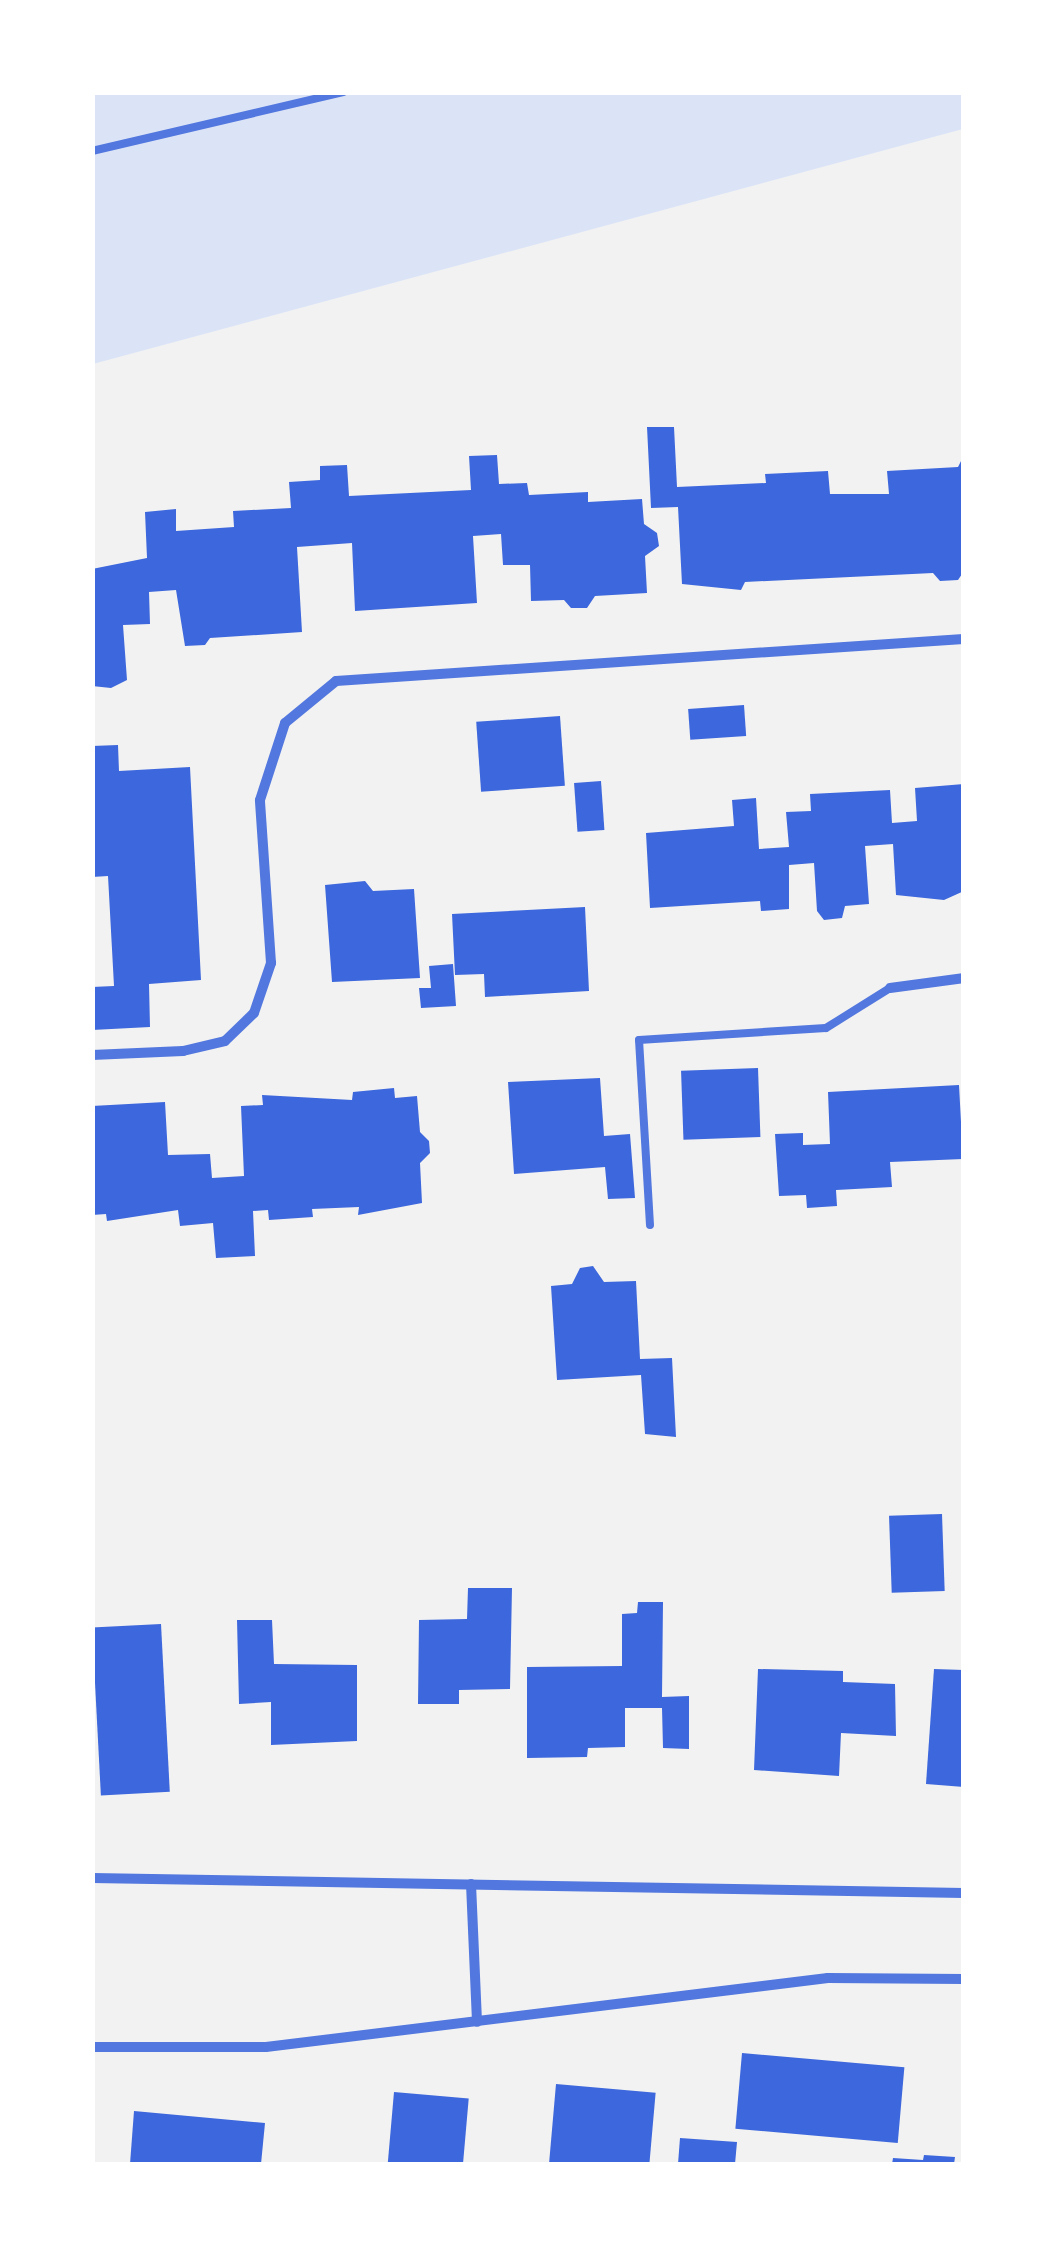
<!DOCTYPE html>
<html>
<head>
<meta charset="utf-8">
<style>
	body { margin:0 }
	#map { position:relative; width:1056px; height:2257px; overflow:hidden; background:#f2f2f2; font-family:Lato,sans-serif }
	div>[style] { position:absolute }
	.green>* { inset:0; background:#dbe4f7 }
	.building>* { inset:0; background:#3d67dc; transform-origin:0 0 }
	.service>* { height:8px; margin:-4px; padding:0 4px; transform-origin:4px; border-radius:4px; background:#5277de }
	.minor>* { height:10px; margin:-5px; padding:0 5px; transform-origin:5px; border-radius:5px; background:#5277de }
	span { translate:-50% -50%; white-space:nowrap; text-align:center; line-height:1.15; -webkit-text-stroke:8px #fff; paint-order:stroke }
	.frame { position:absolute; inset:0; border:95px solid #fff; pointer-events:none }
</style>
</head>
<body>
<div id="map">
	<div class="green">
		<div style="clip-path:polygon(93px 93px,963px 93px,963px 129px,93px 364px)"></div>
	</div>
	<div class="building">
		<div style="clip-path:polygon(647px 427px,674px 427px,677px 487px,766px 483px,765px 474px,828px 471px,830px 494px,889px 494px,887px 471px,958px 467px,964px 455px,964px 571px,958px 580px,940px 581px,933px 573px,745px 582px,741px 590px,682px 584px,678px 507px,651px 508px)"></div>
		<div style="clip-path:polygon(497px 455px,499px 484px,527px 483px,529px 495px,588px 492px,588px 502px,642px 499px,644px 524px,657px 533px,659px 546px,645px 556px,647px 593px,595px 596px,587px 608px,571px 608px,564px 600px,531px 601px,530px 565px,503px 565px,501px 534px,473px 536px,477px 603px,355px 611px,352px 543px,297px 547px,302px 632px,210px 638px,205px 645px,185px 646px,176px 590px,149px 592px,150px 624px,123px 625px,127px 680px,111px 688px,92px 686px,92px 569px,147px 558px,145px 512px,176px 509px,176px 531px,234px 527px,233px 511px,291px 508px,289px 482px,320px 480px,320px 466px,347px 465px,349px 496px,471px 490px,469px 456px)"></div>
		<div style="left:744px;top:705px;width:31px;height:56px;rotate:86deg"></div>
		<div style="left:560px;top:716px;width:70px;height:84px;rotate:86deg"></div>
		<div style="clip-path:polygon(118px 745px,119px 771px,190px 767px,201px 980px,149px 984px,150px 1027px,92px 1030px,92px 987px,114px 986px,108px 876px,92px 877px,92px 746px)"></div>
		<div style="left:601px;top:781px;width:49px;height:27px;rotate:86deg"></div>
		<div style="clip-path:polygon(964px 784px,964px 891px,944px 900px,896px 895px,893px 844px,865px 846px,869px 904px,845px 906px,842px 918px,824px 920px,817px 911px,814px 863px,789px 865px,789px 909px,761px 911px,760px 901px,650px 908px,646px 833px,734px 826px,732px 800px,756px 798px,759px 849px,789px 847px,786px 812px,811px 811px,810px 794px,890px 790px,892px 823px,917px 821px,915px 788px)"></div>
		<div style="clip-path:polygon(365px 881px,373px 891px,414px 889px,420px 978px,332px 982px,325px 885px)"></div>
		<div style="clip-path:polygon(585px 907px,589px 991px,485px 997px,484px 974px,455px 975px,452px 914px)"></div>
		<div style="clip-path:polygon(453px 964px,456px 1006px,421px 1008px,419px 988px,431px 988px,429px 966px)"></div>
		<div style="left:758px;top:1068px;width:69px;height:77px;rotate:88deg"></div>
		<div style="clip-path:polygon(600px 1078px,604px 1136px,630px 1134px,635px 1198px,608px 1199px,605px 1167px,514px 1174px,508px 1082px)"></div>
		<div style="clip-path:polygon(959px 1085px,963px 1159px,890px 1162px,892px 1187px,836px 1190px,837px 1206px,807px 1208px,806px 1195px,779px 1196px,775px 1134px,803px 1133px,803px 1145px,830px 1144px,828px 1092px)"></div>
		<div style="clip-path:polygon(394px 1088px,395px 1098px,417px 1096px,420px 1132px,429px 1141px,430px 1153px,420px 1163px,422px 1203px,358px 1215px,359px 1207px,312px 1209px,313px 1217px,269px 1220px,268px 1210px,253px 1211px,255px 1256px,216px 1258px,213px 1223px,180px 1226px,178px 1210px,107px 1221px,106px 1214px,92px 1215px,92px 1106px,165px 1102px,168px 1155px,210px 1154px,212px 1178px,244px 1176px,241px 1106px,263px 1105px,262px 1095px,352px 1100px,353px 1092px)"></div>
		<div style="clip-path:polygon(593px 1266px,604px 1282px,636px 1281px,640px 1359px,672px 1358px,676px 1437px,645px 1434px,641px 1375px,557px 1380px,551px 1286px,572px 1284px,580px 1268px)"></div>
		<div style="left:942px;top:1514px;width:77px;height:53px;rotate:88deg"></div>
		<div style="clip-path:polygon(468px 1588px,512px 1588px,510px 1689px,459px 1690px,459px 1704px,418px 1704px,419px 1620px,467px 1619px)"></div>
		<div style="clip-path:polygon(638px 1602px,663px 1602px,662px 1697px,689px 1696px,689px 1749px,663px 1748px,662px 1708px,625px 1708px,625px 1747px,588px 1748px,587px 1757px,527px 1758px,527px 1667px,622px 1666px,622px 1614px,637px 1613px)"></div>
		<div style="clip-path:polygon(237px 1620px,272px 1620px,274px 1664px,357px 1665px,357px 1741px,271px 1745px,271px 1702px,239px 1704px)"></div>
		<div style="left:161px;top:1624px;width:168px;height:69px;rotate:87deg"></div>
		<div style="clip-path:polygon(758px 1669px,843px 1671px,843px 1682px,895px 1684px,896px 1736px,841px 1733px,839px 1776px,754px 1770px)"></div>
		<div style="clip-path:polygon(934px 1669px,964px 1670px,964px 1787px,926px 1784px)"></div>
		<div style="left:742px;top:2053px;width:163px;height:76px;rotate:5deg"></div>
		<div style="left:556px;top:2084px;width:100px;height:80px;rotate:5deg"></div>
		<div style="left:394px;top:2092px;width:75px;height:72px;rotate:5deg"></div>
		<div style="clip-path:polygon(134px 2111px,265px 2123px,261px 2164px,130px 2164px)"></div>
		<div style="clip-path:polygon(680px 2138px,737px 2142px,735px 2164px,678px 2164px)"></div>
		<div style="clip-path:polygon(924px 2155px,955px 2157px,954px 2164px,892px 2164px,893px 2158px,923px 2160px)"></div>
	</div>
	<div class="service">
		<div style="left:92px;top:151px;width:258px;rotate:-13.2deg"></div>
		<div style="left:650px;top:1225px;width:185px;rotate:-93.4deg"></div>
		<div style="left:639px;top:1040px;width:187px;rotate:-3.7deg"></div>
		<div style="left:826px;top:1028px;width:75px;rotate:-32deg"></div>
	</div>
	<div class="minor">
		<div style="left:890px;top:988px;width:75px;rotate:-7.7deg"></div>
		<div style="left:92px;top:1055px;width:91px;rotate:-2.5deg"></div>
		<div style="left:183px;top:1051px;width:43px;rotate:-13.4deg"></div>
		<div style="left:225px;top:1041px;width:40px;rotate:-44deg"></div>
		<div style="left:254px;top:1013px;width:53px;rotate:-71.2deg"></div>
		<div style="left:271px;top:963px;width:163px;rotate:-93.9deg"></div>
		<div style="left:260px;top:800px;width:81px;rotate:-72deg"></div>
		<div style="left:285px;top:723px;width:66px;rotate:-39.5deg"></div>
		<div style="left:336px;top:681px;width:629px;rotate:-3.83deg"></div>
		<div style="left:92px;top:1878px;width:872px;rotate:0.99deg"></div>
		<div style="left:471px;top:1884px;width:138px;rotate:87.5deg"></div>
		<div style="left:92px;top:2047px;width:174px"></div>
		<div style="left:266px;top:2047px;width:566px;rotate:-7deg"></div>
		<div style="left:828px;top:1978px;width:136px;rotate:0.4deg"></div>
	</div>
	<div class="frame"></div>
</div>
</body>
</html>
